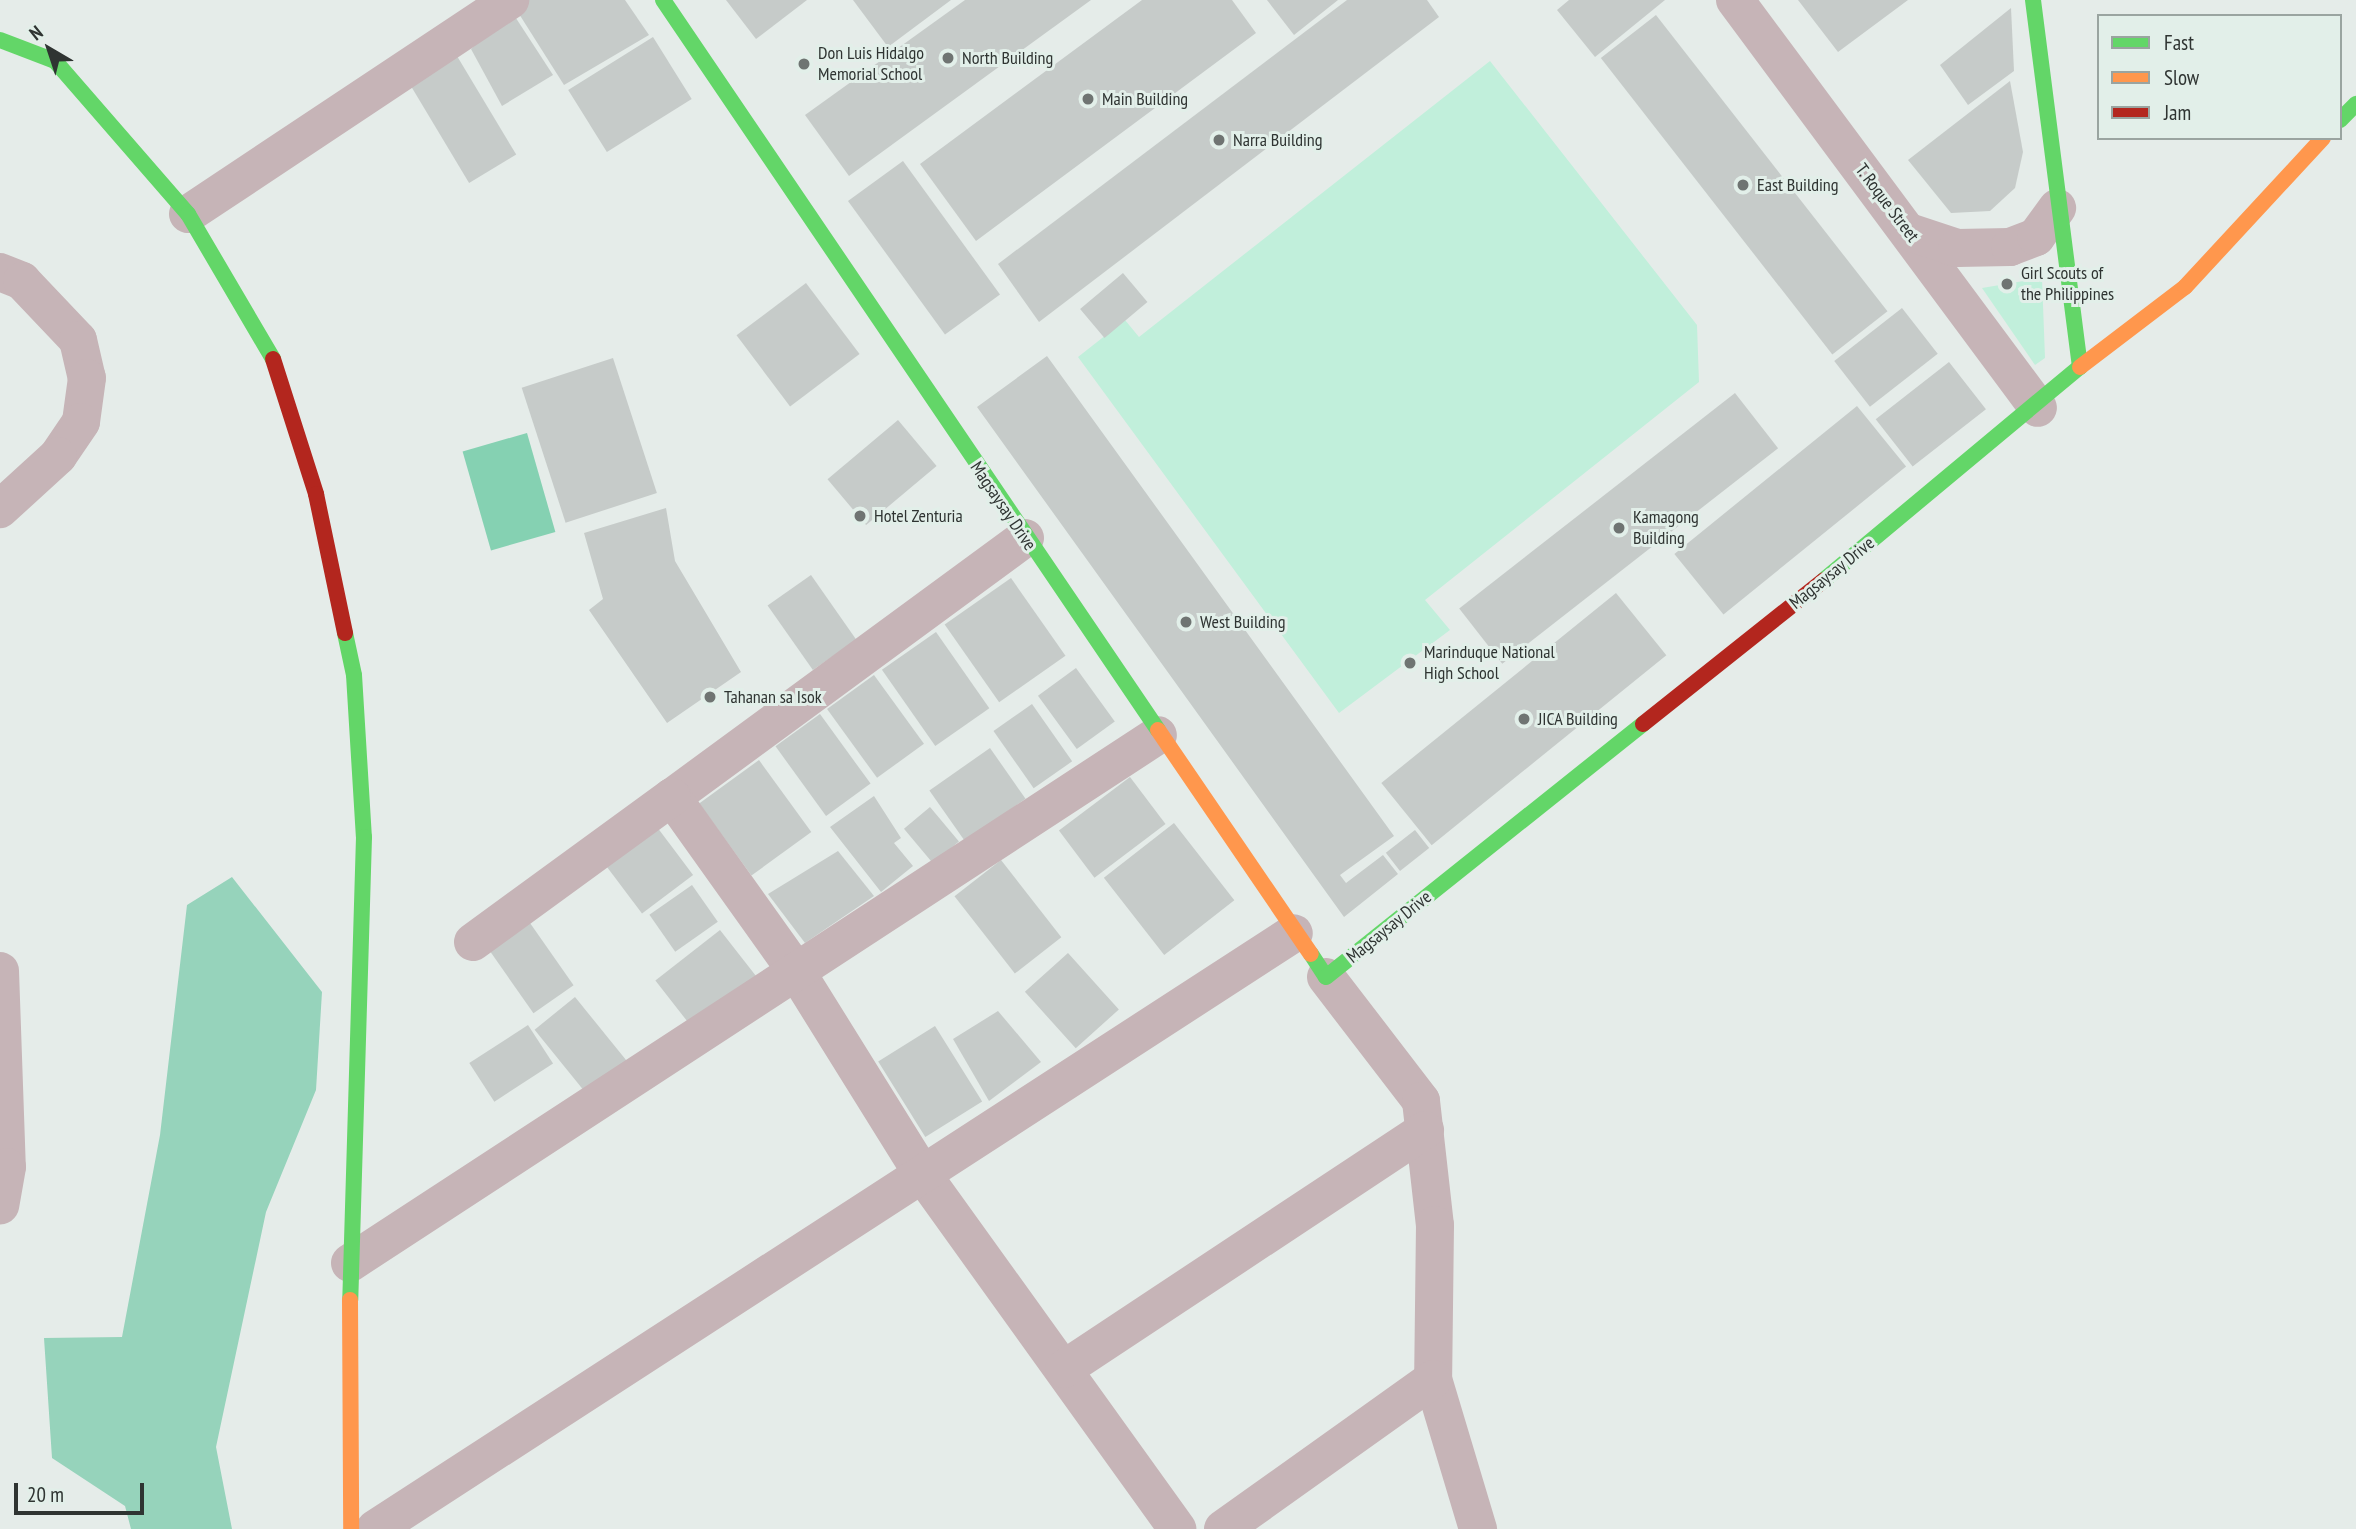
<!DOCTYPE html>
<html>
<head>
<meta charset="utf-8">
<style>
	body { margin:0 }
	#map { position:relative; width:2356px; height:1529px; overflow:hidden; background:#e5ece9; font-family:"PT Sans Narrow",sans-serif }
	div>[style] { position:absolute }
	.green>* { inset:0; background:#c1efdb }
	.forest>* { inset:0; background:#96d3bb }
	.water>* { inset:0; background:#85d1b2; transform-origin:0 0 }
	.building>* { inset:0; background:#c6cbc9; transform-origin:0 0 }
	.street>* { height:38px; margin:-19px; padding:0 19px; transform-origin:19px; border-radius:19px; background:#c6b4b7 }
	.fast>* { height:16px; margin:-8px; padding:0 8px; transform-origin:8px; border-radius:8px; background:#63d668 }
	.slow>* { height:16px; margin:-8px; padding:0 8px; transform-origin:8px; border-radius:8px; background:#ff974d }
	.jam>* { height:16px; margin:-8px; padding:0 8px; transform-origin:8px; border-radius:8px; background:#b3261e }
	.dots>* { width:19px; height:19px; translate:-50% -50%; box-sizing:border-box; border:4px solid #e2efe9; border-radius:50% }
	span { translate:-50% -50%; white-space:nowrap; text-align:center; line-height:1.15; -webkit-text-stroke:6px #e2efe9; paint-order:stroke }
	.poi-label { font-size:18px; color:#2f3432 }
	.left { translate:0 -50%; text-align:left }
	.street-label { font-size:18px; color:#2f3432 }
	.legend { position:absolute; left:2097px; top:14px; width:245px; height:126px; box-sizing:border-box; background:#e2efe9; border:2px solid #9aa4a0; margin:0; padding:9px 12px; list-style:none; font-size:21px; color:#2f3432 }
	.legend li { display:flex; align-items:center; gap:14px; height:35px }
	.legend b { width:35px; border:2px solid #9aa4a0 }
	.north { position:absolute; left:14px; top:14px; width:70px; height:70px; -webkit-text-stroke:5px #e2efe9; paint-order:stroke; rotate:321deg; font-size:19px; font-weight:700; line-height:28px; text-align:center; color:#2f3432 }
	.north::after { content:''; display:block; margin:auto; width:24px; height:32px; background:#2f3432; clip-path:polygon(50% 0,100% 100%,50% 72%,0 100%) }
	.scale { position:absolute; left:14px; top:1483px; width:130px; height:32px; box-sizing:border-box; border:4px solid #2f3432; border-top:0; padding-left:9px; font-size:21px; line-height:24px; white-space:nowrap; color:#2f3432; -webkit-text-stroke:5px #e2efe9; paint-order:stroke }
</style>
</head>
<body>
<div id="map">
	<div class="green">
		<div style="clip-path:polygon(1490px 61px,1697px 325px,1699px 382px,1425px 600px,1450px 630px,1339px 713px,1078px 357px,1125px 320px,1139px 337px)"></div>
		<div style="clip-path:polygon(2042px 278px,2045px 358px,2035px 365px,1982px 288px)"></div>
	</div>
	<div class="forest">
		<div style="clip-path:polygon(232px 877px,322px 992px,316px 1090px,266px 1212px,216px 1447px,232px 1529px,131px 1529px,125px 1506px,52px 1458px,44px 1338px,122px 1337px,160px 1135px,187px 905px)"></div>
	</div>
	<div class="water">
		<div style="left:527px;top:433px;width:103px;height:67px;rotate:74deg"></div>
	</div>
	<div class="building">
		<div style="clip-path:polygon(525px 0,625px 0,649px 35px,564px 85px,514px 6px)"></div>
		<div style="clip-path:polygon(726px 0,807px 0,756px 39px)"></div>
		<div style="clip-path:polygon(853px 0,951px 0,888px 47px)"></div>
		<div style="clip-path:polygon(965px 0,1091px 0,849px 176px,805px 115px)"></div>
		<div style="clip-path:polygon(1142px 0,1232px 0,1256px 33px,976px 241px,920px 164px)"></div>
		<div style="clip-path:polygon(1267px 0,1338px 0,1294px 35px)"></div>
		<div style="clip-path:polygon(1347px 0,1427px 0,1439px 17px,1039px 322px,998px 264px)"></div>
		<div style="clip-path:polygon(1569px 0,1665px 0,1595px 57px,1557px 10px)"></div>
		<div style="clip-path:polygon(1798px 0,1908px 0,1838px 52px)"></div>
		<div style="clip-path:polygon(2011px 8px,2014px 71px,1968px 105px,1940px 65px)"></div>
		<div style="clip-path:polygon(512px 12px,553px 75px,502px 106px,471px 49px)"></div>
		<div style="left:1656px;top:15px;width:376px;height:70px;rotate:52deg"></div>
		<div style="left:653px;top:37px;width:73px;height:100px;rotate:58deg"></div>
		<div style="left:457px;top:56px;width:115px;height:55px;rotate:59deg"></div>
		<div style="clip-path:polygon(2010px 81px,2023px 152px,2015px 188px,1990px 211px,1951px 213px,1908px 160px)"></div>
		<div style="left:903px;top:161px;width:165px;height:68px;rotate:54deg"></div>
		<div style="left:1123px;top:273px;width:38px;height:56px;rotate:50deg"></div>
		<div style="left:806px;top:283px;width:89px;height:87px;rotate:53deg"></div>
		<div style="left:1902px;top:308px;width:58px;height:86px;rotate:52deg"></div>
		<div style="clip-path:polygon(1047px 356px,1394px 836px,1340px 875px,1346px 883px,1383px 855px,1398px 874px,1344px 917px,977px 407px)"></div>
		<div style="left:613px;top:358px;width:142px;height:96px;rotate:72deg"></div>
		<div style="left:1949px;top:362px;width:60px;height:93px;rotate:52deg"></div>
		<div style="left:1735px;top:393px;width:70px;height:350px;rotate:52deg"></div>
		<div style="left:1857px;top:406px;width:78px;height:235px;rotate:51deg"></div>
		<div style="left:898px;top:420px;width:60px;height:92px;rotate:50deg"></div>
		<div style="clip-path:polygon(666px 508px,675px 561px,741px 672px,667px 723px,589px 610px,603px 599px,584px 533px)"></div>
		<div style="left:811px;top:575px;width:79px;height:53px;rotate:55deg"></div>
		<div style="left:1011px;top:578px;width:95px;height:81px;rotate:55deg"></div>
		<div style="left:1616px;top:593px;width:80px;height:302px;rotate:51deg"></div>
		<div style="left:936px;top:632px;width:93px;height:66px;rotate:55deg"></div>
		<div style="left:1076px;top:668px;width:66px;height:47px;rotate:54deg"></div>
		<div style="left:874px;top:675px;width:85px;height:58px;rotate:54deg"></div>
		<div style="left:1032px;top:704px;width:70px;height:47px;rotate:55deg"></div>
		<div style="left:820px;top:714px;width:86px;height:55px;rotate:54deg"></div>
		<div style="left:990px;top:748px;width:62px;height:74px;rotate:55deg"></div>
		<div style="left:759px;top:760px;width:89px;height:74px;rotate:54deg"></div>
		<div style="left:1130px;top:777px;width:59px;height:89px;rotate:53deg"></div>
		<div style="clip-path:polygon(874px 796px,901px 838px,894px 843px,913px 866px,881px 892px,830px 827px)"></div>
		<div style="left:930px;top:807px;width:45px;height:34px;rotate:50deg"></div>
		<div style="left:1174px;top:823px;width:98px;height:89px;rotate:52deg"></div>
		<div style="left:657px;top:827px;width:60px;height:64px;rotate:53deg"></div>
		<div style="left:1415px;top:830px;width:23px;height:37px;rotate:52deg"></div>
		<div style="clip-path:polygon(838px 851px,874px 896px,805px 943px,768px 894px)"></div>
		<div style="left:1001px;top:860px;width:98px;height:59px;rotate:52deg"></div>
		<div style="left:692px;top:885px;width:45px;height:52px;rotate:55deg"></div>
		<div style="left:530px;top:923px;width:76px;height:49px;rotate:55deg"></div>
		<div style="left:720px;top:930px;width:61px;height:82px;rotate:52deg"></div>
		<div style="left:1068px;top:953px;width:76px;height:58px;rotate:48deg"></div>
		<div style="left:575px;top:997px;width:84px;height:52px;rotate:51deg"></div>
		<div style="clip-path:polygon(998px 1011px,1041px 1062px,989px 1101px,953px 1039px)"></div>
		<div style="left:528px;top:1025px;width:46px;height:70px;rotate:57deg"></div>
		<div style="left:935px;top:1026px;width:89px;height:67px;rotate:58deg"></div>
	</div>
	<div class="street">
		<div style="left:1735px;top:0;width:508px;rotate:53.4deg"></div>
		<div style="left:188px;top:214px;width:387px;rotate:-33.6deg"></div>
		<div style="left:1909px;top:232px;width:51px;rotate:18.4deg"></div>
		<div style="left:1957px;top:248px;width:53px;rotate:-1.1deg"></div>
		<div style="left:2010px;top:247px;width:28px;rotate:-21deg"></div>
		<div style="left:2036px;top:237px;width:36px;rotate:-54deg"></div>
		<div style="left:0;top:272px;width:24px;rotate:22deg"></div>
		<div style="left:22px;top:281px;width:81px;rotate:46.5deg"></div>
		<div style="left:78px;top:340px;width:39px;rotate:77deg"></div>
		<div style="left:87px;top:378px;width:44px;rotate:97.8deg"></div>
		<div style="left:81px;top:422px;width:41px;rotate:124.1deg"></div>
		<div style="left:58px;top:456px;width:79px;rotate:137.6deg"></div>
		<div style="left:1025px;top:538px;width:438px;rotate:143.7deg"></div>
		<div style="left:672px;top:797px;width:214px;rotate:54.5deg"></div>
		<div style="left:796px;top:971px;width:240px;rotate:58.1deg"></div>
		<div style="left:923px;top:1175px;width:436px;rotate:54.3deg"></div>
		<div style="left:473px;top:942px;width:246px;rotate:-36.1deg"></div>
		<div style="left:0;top:971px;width:196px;rotate:88deg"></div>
		<div style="left:7px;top:1167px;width:39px;rotate:100deg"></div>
		<div style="left:1326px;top:977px;width:156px;rotate:52.5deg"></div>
		<div style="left:1421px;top:1101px;width:125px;rotate:83.6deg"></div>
		<div style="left:1435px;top:1225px;width:154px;rotate:90.7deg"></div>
		<div style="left:1433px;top:1379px;width:157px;rotate:73.3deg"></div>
		<div style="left:350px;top:1263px;width:965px;rotate:-33.16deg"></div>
		<div style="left:1064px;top:1369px;width:433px;rotate:-33.5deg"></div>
		<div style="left:375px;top:1529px;width:1095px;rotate:-32.96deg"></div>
		<div style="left:1223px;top:1529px;width:258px;rotate:-35.5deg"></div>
	</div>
	<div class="fast">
		<div style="left:663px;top:0;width:882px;rotate:55.86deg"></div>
		<div style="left:0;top:40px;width:59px;rotate:20.9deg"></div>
		<div style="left:55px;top:61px;width:203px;rotate:49deg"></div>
		<div style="left:188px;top:214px;width:168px;rotate:59.6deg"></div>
		<div style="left:2340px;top:120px;width:23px;rotate:-45deg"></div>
		<div style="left:1824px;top:580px;width:333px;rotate:-39.8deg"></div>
		<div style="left:2080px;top:367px;width:370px;rotate:-97.3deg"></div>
		<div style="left:345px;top:633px;width:43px;rotate:77.9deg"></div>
		<div style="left:354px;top:675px;width:162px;rotate:86.5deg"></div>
		<div style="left:364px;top:837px;width:463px;rotate:91.7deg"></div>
		<div style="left:1311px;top:954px;width:27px;rotate:57deg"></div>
		<div style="left:1326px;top:977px;width:406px;rotate:-38.6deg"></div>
	</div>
	<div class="slow">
		<div style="left:2080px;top:367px;width:132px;rotate:-37.3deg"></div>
		<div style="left:2185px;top:287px;width:203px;rotate:-47.2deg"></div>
		<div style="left:1158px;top:730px;width:271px;rotate:55.7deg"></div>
		<div style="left:350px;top:1300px;width:229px;rotate:89.7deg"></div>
	</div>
	<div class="jam">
		<div style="left:273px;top:359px;width:142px;rotate:72.3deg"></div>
		<div style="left:316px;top:494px;width:142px;rotate:78.2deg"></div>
		<div style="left:1643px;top:724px;width:231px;rotate:-38.5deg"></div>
	</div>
	<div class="dots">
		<div style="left:948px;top:58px;background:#6f7472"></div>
		<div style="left:804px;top:64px;background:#6f7472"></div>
		<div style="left:1088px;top:99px;background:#6f7472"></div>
		<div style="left:1219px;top:140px;background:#6f7472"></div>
		<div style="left:1743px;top:185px;background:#6f7472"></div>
		<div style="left:2007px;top:284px;background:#6f7472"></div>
		<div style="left:860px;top:516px;background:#6f7472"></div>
		<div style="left:1619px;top:528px;background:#6f7472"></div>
		<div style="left:1186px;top:622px;background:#6f7472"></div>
		<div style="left:1410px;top:663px;background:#6f7472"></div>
		<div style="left:710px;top:697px;background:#6f7472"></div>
		<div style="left:1524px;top:719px;background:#6f7472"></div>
	</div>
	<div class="poi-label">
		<span class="left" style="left:818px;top:64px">Don Luis Hidalgo<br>Memorial School</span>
		<span class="left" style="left:962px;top:58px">North Building</span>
		<span class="left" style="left:1102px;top:99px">Main Building</span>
		<span class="left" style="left:1233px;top:140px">Narra Building</span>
		<span class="left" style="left:1757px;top:185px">East Building</span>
		<span class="left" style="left:2021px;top:284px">Girl Scouts of<br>the Philippines</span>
		<span class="left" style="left:874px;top:516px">Hotel Zenturia</span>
		<span class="left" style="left:1633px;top:528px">Kamagong<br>Building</span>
		<span class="left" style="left:1200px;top:622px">West Building</span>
		<span class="left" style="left:1424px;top:663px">Marinduque National<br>High School</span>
		<span class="left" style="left:724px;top:697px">Tahanan sa Isok</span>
		<span class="left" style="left:1538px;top:719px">JICA Building</span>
	</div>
	<div class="street-label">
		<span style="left:1887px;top:203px;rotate:53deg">T. Roque Street</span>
		<span style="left:1003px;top:506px;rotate:56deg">Magsaysay Drive</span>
		<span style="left:1832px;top:573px;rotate:-39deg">Magsaysay Drive</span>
		<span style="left:1389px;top:927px;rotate:-39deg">Magsaysay Drive</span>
	</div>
	<ul class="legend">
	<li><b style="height:9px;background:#63d668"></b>Fast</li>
	<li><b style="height:9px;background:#ff974d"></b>Slow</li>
	<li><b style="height:9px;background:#b3261e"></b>Jam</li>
	</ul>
	<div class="north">N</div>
	<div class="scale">20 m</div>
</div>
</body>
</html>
